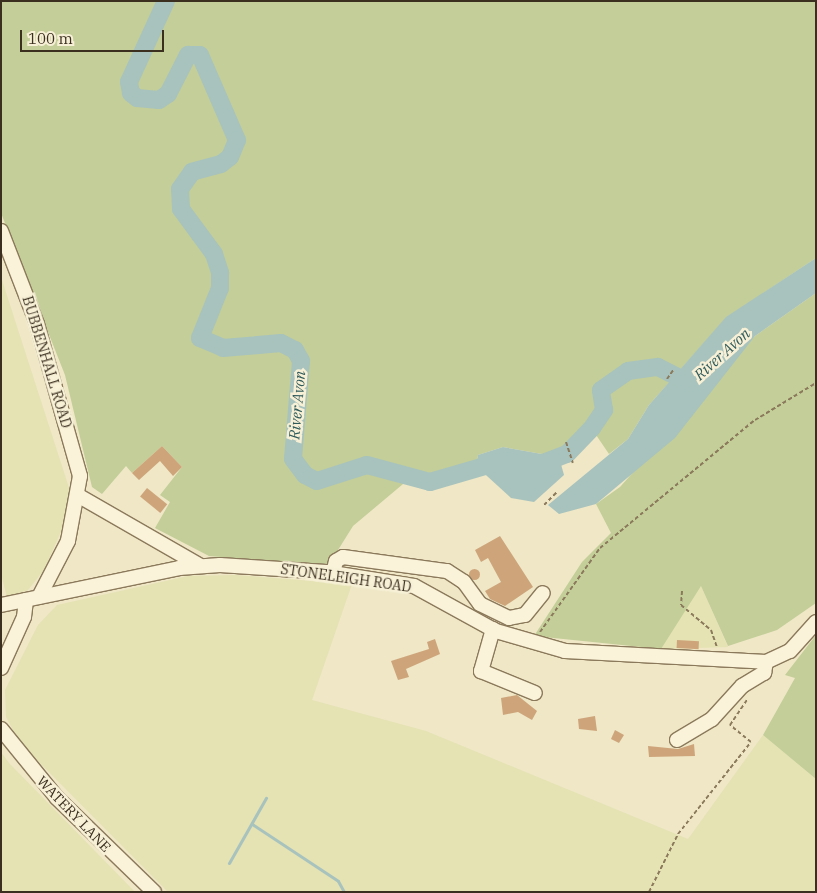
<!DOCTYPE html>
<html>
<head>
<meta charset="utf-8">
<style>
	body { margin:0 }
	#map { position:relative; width:817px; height:893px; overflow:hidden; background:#efe7c6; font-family:"IBM Plex Serif",serif }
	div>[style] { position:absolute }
	.farmland>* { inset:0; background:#e5e2b3 }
	.green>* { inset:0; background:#c3ce99 }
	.water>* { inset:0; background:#a8c3bd }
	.stream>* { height:3px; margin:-1.5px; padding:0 1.5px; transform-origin:1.5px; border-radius:1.5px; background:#a8c3bd }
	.river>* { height:18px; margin:-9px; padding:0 9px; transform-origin:9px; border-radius:9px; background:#a8c3bd }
	.building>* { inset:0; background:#cea57b; transform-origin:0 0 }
	.round { border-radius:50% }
	.path>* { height:2px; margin-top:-1px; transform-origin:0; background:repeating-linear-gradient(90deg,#8b795b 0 4px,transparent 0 6.5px) }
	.roads { filter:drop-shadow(1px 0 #8b795b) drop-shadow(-1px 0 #8b795b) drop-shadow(0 1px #8b795b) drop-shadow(0 -1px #8b795b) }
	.minor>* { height:14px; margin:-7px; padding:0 7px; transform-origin:7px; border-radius:7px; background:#faf3da }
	span { translate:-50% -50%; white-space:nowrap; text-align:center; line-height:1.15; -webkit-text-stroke:5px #f7f0d6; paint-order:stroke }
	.street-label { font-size:14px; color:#3b2f1f }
	.water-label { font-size:15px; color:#2e5a5b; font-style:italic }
	.frame { position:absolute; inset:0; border:2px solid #3b2f1f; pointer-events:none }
	.scale { position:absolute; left:20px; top:30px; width:144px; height:22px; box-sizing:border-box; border:2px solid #3b2f1f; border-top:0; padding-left:6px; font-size:15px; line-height:18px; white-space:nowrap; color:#3b2f1f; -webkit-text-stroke:4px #f7f0d6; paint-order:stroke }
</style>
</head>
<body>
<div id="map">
	<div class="farmland">
		<div style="clip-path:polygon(1px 277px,71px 494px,63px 527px,44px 570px,28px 590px,7px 597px,1px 574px)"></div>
		<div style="clip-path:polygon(236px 575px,352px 584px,312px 700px,426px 731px,688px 839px,763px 735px,816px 779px,816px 892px,168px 892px,20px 743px,6px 717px,5px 690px,38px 625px,57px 605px,188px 576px)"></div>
		<div style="clip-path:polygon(701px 586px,728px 647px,661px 649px,678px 617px)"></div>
		<div style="clip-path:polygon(1px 752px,9px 763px,135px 892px,1px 892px)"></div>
	</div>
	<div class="green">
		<div style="clip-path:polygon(1px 1px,816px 1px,816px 258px,726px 318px,649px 405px,628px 439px,609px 454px,592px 429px,559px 457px,503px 447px,478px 455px,476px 466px,430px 482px,409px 479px,353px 526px,328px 566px,209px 556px,155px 528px,170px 502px,160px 495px,182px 467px,162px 446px,132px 473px,126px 466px,102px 494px,92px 487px,65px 375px,1px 213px)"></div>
		<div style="clip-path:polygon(816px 293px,816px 603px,777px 630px,728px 646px,701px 586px,661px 649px,534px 636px,582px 562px,611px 533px,596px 504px,620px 487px,755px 336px)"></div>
		<div style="clip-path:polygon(816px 635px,816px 779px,763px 735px,795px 678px,785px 675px)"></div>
	</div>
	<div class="water">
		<div style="clip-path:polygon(816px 258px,816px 293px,755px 336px,675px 438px,596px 504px,559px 514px,548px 505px,628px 439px,649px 405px,726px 317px)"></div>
		<div style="clip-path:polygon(503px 447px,559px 457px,564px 475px,534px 502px,511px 498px,476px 466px,478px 455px)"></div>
	</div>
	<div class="stream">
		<div style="left:252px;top:824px;width:103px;rotate:33.5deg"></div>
		<div style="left:338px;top:881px;width:13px;rotate:61deg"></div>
		<div style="left:229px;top:863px;width:75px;rotate:-60.4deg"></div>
	</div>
	<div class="river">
		<div style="left:166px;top:1px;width:89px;rotate:114.6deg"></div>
		<div style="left:129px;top:82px;width:11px;rotate:80deg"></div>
		<div style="left:131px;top:93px;width:8px;rotate:40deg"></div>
		<div style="left:137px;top:98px;width:22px;rotate:5deg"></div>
		<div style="left:159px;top:100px;width:11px;rotate:-34deg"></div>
		<div style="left:168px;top:94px;width:44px;rotate:-62.9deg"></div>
		<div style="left:188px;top:55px;width:12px"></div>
		<div style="left:200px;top:55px;width:93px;rotate:66.5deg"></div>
		<div style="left:237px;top:140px;width:18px;rotate:112deg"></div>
		<div style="left:230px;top:157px;width:11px;rotate:142deg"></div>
		<div style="left:221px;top:164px;width:30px;rotate:165deg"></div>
		<div style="left:192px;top:172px;width:21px;rotate:125deg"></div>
		<div style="left:180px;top:189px;width:20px;rotate:87deg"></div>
		<div style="left:181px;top:209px;width:56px;rotate:53.7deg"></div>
		<div style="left:214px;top:254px;width:20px;rotate:72deg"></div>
		<div style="left:220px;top:273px;width:15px;rotate:90deg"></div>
		<div style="left:220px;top:288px;width:54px;rotate:111.8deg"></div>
		<div style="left:200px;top:338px;width:25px;rotate:23deg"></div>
		<div style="left:223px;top:348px;width:58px;rotate:-4.9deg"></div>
		<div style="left:281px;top:343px;width:16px;rotate:27deg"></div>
		<div style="left:295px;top:350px;width:13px;rotate:61deg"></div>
		<div style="left:301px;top:361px;width:98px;rotate:94.7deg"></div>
		<div style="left:293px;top:459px;width:20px;rotate:53deg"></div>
		<div style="left:305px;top:475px;width:13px;rotate:27deg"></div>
		<div style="left:317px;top:481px;width:52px;rotate:-17.7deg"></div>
		<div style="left:367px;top:465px;width:65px;rotate:15.1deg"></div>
		<div style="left:430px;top:482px;width:72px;rotate:-16.2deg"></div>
		<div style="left:538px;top:465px;width:31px;rotate:-21deg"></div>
		<div style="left:567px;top:454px;width:36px;rotate:-46deg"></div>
		<div style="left:592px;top:428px;width:22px;rotate:-56deg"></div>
		<div style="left:604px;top:410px;width:20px;rotate:-99deg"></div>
		<div style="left:601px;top:390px;width:33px;rotate:-35deg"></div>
		<div style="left:628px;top:371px;width:30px;rotate:-8deg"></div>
		<div style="left:658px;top:367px;width:36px;rotate:27deg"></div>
		<div style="left:690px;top:383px;width:8px;rotate:-40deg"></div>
	</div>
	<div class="building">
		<div style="clip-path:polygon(162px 446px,182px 467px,173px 476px,160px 461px,139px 480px,132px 473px)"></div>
		<div style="left:147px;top:488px;width:26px;height:11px;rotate:39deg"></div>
		<div style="clip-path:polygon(500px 536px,533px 587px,505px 606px,490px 599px,485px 591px,501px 582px,488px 558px,481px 562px,475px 550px)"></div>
		<div class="round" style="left:468.5px;top:568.5px;width:11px;height:11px"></div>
		<div style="clip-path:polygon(435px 639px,440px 654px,406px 669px,409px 677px,398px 680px,391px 661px,429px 649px,427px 642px)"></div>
		<div style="left:677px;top:640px;width:22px;height:8px;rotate:3deg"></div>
		<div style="clip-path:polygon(517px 695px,537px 711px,532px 720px,518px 712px,503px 715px,501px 698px)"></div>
		<div style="clip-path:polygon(595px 716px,597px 731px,579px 729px,578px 719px)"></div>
		<div style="clip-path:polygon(615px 730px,624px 735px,619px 743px,611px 739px)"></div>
		<div style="clip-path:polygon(694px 744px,695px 756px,649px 757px,648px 746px,678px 749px)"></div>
	</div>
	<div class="path">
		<div style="left:667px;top:379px;width:12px;rotate:-55deg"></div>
		<div style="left:566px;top:442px;width:22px;rotate:72deg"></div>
		<div style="left:544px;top:505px;width:18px;rotate:-45deg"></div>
		<div style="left:682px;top:591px;width:14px;rotate:94deg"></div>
		<div style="left:681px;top:605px;width:39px;rotate:40deg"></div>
		<div style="left:711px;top:630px;width:18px;rotate:71deg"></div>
		<div style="left:540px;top:632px;width:103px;rotate:-54.5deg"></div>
		<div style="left:600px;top:548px;width:201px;rotate:-39.6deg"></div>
		<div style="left:755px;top:420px;width:71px;rotate:-31.2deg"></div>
		<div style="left:649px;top:892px;width:65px;rotate:-63.4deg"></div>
		<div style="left:678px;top:834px;width:117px;rotate:-51.6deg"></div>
		<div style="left:751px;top:742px;width:27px;rotate:-141deg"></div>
		<div style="left:730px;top:725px;width:32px;rotate:-56deg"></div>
	</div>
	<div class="roads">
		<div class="minor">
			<div style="left:1px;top:231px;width:100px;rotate:68.8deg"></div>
			<div style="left:37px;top:324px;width:158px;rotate:74.2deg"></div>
			<div style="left:80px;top:476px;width:66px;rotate:100.5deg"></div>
			<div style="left:68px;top:541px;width:63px;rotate:117.4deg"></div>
			<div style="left:79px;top:496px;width:138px;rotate:29.9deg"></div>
			<div style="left:333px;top:573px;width:12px;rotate:-76deg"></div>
			<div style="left:336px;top:561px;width:8px;rotate:-30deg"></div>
			<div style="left:343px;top:557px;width:105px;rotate:7.7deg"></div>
			<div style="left:447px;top:571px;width:20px;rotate:33deg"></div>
			<div style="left:464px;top:582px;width:27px;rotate:54deg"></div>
			<div style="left:480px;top:604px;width:32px;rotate:26deg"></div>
			<div style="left:509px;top:618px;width:16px;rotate:-11deg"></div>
			<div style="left:525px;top:615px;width:28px;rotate:-51deg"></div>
			<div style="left:1px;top:605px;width:182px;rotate:-11.7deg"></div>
			<div style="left:179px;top:568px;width:41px;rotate:-4.2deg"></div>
			<div style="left:220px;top:565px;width:106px;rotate:3.8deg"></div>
			<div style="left:326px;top:572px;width:89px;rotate:9deg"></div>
			<div style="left:414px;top:586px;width:94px;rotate:28.8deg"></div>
			<div style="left:496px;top:631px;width:72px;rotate:16.2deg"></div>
			<div style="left:565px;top:651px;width:201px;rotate:3.1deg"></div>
			<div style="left:766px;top:662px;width:26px;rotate:-25deg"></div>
			<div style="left:790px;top:651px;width:39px;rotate:-48deg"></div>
			<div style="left:493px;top:629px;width:44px;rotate:105.9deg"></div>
			<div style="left:481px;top:671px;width:58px;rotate:22.2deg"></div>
			<div style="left:1px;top:668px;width:56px;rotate:-65.7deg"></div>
			<div style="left:24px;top:617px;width:17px;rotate:-83deg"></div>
			<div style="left:1px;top:729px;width:89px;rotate:50.9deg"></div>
			<div style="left:57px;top:798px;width:135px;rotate:44.1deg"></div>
			<div style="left:677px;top:740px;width:41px;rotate:-31deg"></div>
			<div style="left:712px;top:719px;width:45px;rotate:-47.7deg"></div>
			<div style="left:742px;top:686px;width:26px;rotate:-31deg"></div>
			<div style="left:764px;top:673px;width:11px;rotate:-80deg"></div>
		</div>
	</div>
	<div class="street-label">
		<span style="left:47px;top:362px;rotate:73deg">BUBBENHALL ROAD</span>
		<span style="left:346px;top:578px;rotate:8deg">STONELEIGH ROAD</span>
		<span style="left:74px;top:814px;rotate:46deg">WATERY LANE</span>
	</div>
	<div class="water-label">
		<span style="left:722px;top:354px;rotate:-42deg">River Avon</span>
		<span style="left:297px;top:405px;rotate:-85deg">River Avon</span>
	</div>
	<div class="frame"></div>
	<div class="scale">100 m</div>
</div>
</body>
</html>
